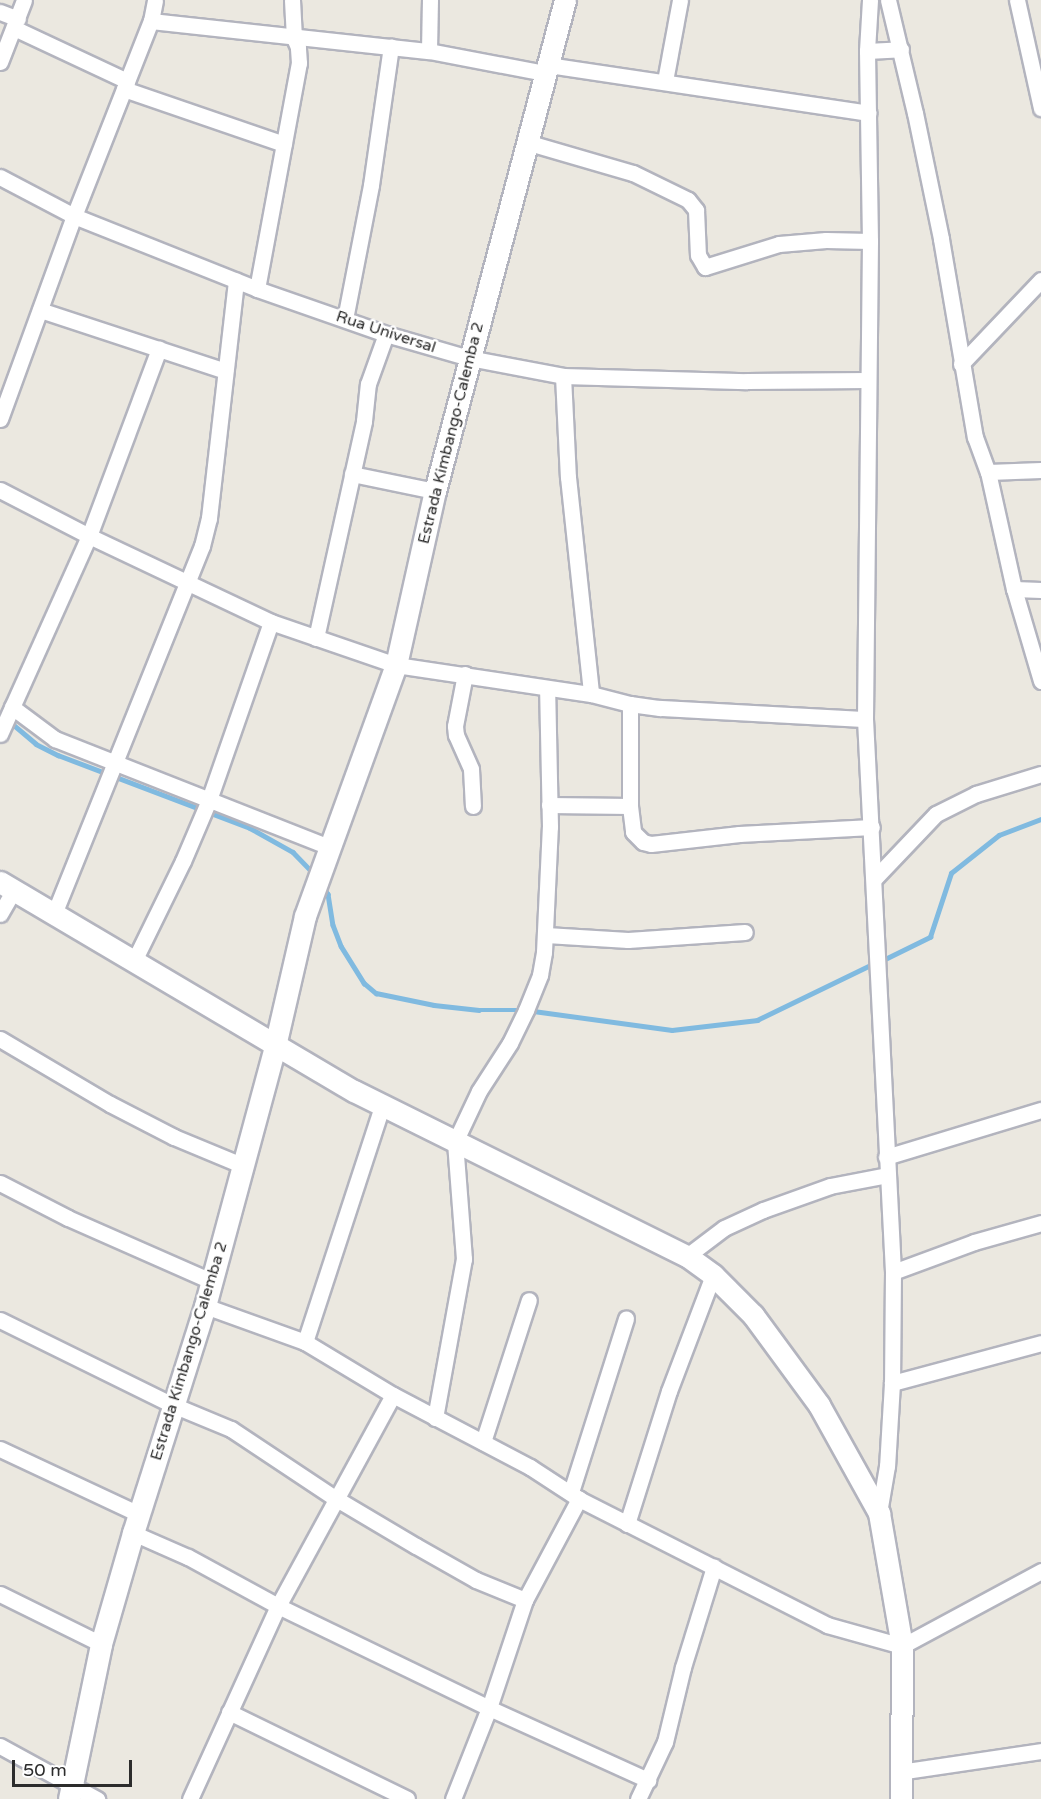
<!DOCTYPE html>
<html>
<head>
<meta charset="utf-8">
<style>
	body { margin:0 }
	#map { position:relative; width:1041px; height:1799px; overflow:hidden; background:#ebe8e0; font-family:"Varela Round",sans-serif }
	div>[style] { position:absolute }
	.stream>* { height:4.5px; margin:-2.25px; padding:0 2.25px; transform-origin:2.25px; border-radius:2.25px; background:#80bae0 }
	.roads { filter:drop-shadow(2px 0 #b3b4be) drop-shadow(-2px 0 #b3b4be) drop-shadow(0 2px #b3b4be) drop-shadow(0 -2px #b3b4be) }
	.street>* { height:15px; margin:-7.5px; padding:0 7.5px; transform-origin:7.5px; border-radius:7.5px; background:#fff }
	.secondary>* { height:21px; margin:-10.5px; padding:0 10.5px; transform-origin:10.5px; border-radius:10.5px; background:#fff }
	span { translate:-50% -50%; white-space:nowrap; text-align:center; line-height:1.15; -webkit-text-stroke:5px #fff; paint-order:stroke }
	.street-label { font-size:16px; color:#2c2c2c }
	.scale { position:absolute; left:12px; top:1760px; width:120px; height:27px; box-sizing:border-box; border:3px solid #2c2c2c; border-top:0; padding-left:8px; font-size:18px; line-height:21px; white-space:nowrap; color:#2c2c2c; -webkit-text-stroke:4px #fff; paint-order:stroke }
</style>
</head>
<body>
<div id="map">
	<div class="stream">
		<div style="left:9px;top:721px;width:35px;rotate:40deg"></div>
		<div style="left:36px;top:744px;width:25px;rotate:27deg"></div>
		<div style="left:58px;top:755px;width:205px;rotate:20.8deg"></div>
		<div style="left:250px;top:828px;width:49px;rotate:29.2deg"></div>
		<div style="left:293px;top:852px;width:30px;rotate:46deg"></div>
		<div style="left:322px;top:886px;width:10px;rotate:53deg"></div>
		<div style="left:328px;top:894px;width:31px;rotate:81deg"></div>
		<div style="left:333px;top:925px;width:22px;rotate:69deg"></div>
		<div style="left:341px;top:946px;width:44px;rotate:58.1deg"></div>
		<div style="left:364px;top:983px;width:16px;rotate:40deg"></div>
		<div style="left:376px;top:993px;width:59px;rotate:11.7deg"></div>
		<div style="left:434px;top:1005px;width:45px;rotate:6.3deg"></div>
		<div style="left:479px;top:1010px;width:47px"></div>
		<div style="left:526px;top:1010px;width:147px;rotate:7.8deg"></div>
		<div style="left:672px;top:1030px;width:86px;rotate:-6.7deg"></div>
		<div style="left:757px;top:1020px;width:129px;rotate:-25.8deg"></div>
		<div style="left:881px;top:961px;width:55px;rotate:-26.1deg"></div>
		<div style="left:930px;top:937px;width:67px;rotate:-71.8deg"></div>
		<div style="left:951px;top:873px;width:61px;rotate:-38.4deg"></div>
		<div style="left:999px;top:835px;width:45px;rotate:-20.9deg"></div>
	</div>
	<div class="roads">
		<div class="street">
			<div style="left:870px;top:0;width:51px;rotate:93.4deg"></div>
			<div style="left:867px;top:51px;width:190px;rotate:89.1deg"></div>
			<div style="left:870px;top:241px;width:478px;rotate:90.6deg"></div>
			<div style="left:865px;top:719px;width:554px;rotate:87.1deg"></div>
			<div style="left:893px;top:1272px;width:111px;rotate:90.5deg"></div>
			<div style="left:892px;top:1383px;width:83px;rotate:93.4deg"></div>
			<div style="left:887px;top:1466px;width:48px;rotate:99.7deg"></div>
			<div style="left:888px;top:0;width:116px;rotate:76.6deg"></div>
			<div style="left:915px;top:113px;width:129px;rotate:78.3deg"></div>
			<div style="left:941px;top:239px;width:201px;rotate:80.3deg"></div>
			<div style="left:975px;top:437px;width:37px;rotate:70deg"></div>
			<div style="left:988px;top:472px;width:120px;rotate:77.5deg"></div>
			<div style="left:1014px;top:589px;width:96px;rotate:73.6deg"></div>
			<div style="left:1017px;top:0;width:111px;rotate:77.5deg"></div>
			<div style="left:0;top:12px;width:19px;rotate:21deg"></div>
			<div style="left:151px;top:21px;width:280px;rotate:6.2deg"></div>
			<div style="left:429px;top:51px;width:117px;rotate:10.8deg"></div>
			<div style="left:14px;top:28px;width:125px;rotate:25.1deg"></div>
			<div style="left:429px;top:51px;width:51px;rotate:-88.9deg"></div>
			<div style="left:867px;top:51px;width:34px;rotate:-3deg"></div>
			<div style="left:0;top:62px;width:66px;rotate:-68.8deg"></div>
			<div style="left:548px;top:65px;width:324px;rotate:8.5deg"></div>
			<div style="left:665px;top:81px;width:82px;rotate:-79.5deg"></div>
			<div style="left:124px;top:89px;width:169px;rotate:19deg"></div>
			<div style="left:526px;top:142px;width:111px;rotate:16.2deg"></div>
			<div style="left:633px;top:173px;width:61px;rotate:26.1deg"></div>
			<div style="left:688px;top:200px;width:13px;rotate:51deg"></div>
			<div style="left:696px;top:210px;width:45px;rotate:87.5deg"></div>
			<div style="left:698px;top:255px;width:14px;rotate:60deg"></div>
			<div style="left:705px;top:267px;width:77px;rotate:-17.3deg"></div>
			<div style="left:779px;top:244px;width:47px;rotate:-4.9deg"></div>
			<div style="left:826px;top:240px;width:44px;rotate:1.3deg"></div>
			<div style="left:0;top:177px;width:84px;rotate:27.8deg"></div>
			<div style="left:74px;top:216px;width:197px;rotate:21.7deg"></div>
			<div style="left:257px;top:289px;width:137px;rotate:19.2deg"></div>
			<div style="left:386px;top:334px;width:86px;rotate:16.1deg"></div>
			<div style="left:469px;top:358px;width:96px;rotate:10.8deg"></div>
			<div style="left:563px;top:376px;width:184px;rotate:1.6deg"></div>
			<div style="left:747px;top:381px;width:121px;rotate:-0.5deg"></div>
			<div style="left:257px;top:289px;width:230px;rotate:-79.5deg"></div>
			<div style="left:299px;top:63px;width:16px;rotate:-94deg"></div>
			<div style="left:298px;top:47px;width:10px;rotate:-114deg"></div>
			<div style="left:294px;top:38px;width:38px;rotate:-93deg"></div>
			<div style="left:40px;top:310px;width:195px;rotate:18.2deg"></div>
			<div style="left:345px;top:319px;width:136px;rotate:-79deg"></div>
			<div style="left:371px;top:185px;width:140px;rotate:-81.8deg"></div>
			<div style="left:961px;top:364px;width:116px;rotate:-46.4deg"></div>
			<div style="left:563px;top:376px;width:101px;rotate:87.2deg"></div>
			<div style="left:568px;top:477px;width:218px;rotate:83.9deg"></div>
			<div style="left:0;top:419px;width:216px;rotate:-70deg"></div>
			<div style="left:74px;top:216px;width:210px;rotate:-68.5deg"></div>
			<div style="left:151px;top:21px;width:21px;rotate:-79deg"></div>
			<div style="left:988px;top:472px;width:53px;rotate:-2.2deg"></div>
			<div style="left:352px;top:474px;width:85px;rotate:11.6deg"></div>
			<div style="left:0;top:490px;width:100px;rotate:27.3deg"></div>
			<div style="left:89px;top:536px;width:201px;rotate:25.3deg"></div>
			<div style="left:271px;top:622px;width:132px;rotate:19deg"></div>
			<div style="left:396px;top:665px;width:197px;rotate:8.5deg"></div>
			<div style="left:591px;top:694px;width:40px;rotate:14.4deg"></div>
			<div style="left:630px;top:704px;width:30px;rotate:8deg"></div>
			<div style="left:660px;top:708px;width:205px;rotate:3.1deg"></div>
			<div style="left:1014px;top:589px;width:27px;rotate:2deg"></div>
			<div style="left:316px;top:638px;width:222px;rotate:-77.5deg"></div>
			<div style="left:364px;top:421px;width:37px;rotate:-84deg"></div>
			<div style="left:368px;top:384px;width:53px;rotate:-70.2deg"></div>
			<div style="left:465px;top:674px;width:53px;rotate:100.9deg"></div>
			<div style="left:455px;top:726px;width:9px;rotate:84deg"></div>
			<div style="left:456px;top:735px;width:37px;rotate:66deg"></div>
			<div style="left:471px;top:769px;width:37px;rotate:87deg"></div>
			<div style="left:630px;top:704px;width:102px;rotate:90deg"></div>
			<div style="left:630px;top:806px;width:26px;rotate:83deg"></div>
			<div style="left:633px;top:832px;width:14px;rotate:45deg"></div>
			<div style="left:643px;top:842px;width:8px;rotate:14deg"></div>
			<div style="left:651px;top:844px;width:89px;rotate:-6.5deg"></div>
			<div style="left:739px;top:834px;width:133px;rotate:-3deg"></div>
			<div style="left:12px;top:707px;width:54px;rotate:36.7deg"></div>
			<div style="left:55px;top:739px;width:295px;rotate:21.5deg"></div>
			<div style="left:0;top:734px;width:217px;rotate:-65.8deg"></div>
			<div style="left:89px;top:536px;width:200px;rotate:-69.5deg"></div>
			<div style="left:549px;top:805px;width:81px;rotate:0.7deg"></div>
			<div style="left:875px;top:878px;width:88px;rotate:-46.4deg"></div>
			<div style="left:936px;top:814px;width:45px;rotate:-26.6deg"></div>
			<div style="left:976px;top:794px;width:68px;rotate:-17.1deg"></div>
			<div style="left:0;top:914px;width:28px;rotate:-60deg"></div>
			<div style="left:54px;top:914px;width:397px;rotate:-68.1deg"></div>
			<div style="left:202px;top:546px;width:29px;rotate:-76deg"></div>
			<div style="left:209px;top:518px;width:239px;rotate:-83.5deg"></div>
			<div style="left:546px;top:935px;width:82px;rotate:3.5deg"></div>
			<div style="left:628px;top:940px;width:117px;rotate:-3.9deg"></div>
			<div style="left:134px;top:961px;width:111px;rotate:-63.9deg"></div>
			<div style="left:183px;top:861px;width:66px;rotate:-66.9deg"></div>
			<div style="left:209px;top:800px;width:188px;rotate:-70.8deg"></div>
			<div style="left:0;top:1039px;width:128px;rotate:30.6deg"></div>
			<div style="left:110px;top:1104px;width:72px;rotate:27.3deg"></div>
			<div style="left:174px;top:1137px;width:76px;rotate:22.5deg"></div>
			<div style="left:886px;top:1157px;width:162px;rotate:-16.9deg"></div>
			<div style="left:0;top:1183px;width:76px;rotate:27.2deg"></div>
			<div style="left:68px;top:1218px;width:156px;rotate:23.8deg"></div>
			<div style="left:687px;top:1256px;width:46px;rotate:-37.1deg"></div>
			<div style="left:724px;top:1228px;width:43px;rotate:-24.8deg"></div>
			<div style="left:763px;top:1210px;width:71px;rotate:-19.7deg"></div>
			<div style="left:830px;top:1186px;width:58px;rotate:-10.9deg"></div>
			<div style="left:893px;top:1272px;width:86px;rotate:-20.3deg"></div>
			<div style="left:974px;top:1242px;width:70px;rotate:-15.8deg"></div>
			<div style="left:205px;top:1306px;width:106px;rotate:19.8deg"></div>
			<div style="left:305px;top:1342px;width:103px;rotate:31.1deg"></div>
			<div style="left:393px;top:1395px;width:155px;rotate:27.7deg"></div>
			<div style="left:530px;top:1467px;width:59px;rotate:33.1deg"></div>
			<div style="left:579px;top:1499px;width:278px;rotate:26.9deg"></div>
			<div style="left:827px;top:1625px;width:78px;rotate:15.6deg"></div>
			<div style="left:902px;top:1646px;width:158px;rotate:-28.3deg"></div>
			<div style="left:0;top:1320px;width:193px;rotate:26.2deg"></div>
			<div style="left:173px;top:1405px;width:63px;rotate:22.5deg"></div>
			<div style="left:231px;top:1429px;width:125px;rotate:33.6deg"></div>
			<div style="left:335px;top:1498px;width:94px;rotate:30.7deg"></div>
			<div style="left:416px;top:1546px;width:69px;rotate:29.5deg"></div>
			<div style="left:476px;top:1580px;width:53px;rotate:22.2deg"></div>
			<div style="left:305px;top:1342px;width:248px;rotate:-71.9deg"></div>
			<div style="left:892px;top:1383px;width:154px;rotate:-15deg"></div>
			<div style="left:435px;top:1418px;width:162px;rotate:-79.7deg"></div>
			<div style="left:464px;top:1259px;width:117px;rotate:-94.4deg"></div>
			<div style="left:455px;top:1142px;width:56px;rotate:-64.8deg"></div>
			<div style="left:479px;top:1091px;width:57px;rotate:-57.1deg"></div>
			<div style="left:510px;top:1043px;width:37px;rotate:-64deg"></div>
			<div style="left:526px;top:1010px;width:38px;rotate:-68deg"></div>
			<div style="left:540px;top:975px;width:23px;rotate:-80deg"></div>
			<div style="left:544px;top:952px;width:125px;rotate:-87.3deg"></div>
			<div style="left:550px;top:827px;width:138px;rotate:-91.2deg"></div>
			<div style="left:483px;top:1442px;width:149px;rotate:-72.1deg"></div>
			<div style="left:0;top:1449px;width:153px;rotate:25.1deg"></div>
			<div style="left:571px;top:1492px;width:182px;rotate:-72.4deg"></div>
			<div style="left:627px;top:1524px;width:139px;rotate:-72.5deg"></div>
			<div style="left:669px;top:1391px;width:124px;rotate:-69.2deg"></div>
			<div style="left:133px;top:1533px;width:60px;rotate:23.6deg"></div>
			<div style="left:188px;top:1557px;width:102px;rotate:28.6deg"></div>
			<div style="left:278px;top:1606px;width:234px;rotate:25.8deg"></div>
			<div style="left:489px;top:1708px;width:175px;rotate:24.4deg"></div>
			<div style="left:0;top:1594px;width:113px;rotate:26.3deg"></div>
			<div style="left:229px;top:1712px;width:198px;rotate:26deg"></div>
			<div style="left:0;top:1746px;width:111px;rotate:28.7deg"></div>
			<div style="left:899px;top:1772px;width:144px;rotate:-8.4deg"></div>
			<div style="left:190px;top:1799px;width:212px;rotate:-65.5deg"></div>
			<div style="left:278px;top:1606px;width:240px;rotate:-61.4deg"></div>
			<div style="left:453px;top:1799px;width:98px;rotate:-68.4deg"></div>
			<div style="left:489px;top:1708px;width:114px;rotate:-71.6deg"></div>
			<div style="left:525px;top:1600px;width:115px;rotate:-61.9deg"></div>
			<div style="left:638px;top:1799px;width:63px;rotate:-64.7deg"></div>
			<div style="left:665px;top:1742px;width:77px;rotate:-76.5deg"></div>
			<div style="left:683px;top:1667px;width:105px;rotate:-72.8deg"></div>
		</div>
		<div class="secondary">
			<div style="left:0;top:882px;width:411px;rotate:30.6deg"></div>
			<div style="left:354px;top:1091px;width:372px;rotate:26.4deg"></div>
			<div style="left:687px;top:1256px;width:32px;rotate:36deg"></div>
			<div style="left:713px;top:1275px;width:57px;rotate:45deg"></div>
			<div style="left:753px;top:1315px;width:112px;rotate:53.7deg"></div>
			<div style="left:819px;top:1405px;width:124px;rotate:60.9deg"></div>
			<div style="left:879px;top:1513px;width:135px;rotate:80.2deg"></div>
			<div style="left:902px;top:1646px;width:153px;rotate:90.4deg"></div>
			<div style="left:69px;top:1799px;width:158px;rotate:-78.3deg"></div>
			<div style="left:101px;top:1644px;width:116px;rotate:-73.9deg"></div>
			<div style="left:133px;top:1533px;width:238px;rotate:-72.4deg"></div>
			<div style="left:205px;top:1306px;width:269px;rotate:-74.9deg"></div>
			<div style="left:275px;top:1046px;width:133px;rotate:-77deg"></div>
			<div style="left:305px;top:916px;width:267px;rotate:-70.1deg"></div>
			<div style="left:396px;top:665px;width:178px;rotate:-77.4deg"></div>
			<div style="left:435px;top:491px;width:508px;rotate:-75.17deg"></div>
		</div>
	</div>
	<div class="street-label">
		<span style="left:386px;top:332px;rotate:18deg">Rua Universal</span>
		<span style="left:451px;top:433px;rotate:-76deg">Estrada Kimbango-Calemba 2</span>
		<span style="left:189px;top:1351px;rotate:-73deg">Estrada Kimbango-Calemba 2</span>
	</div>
	<div class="scale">50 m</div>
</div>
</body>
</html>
